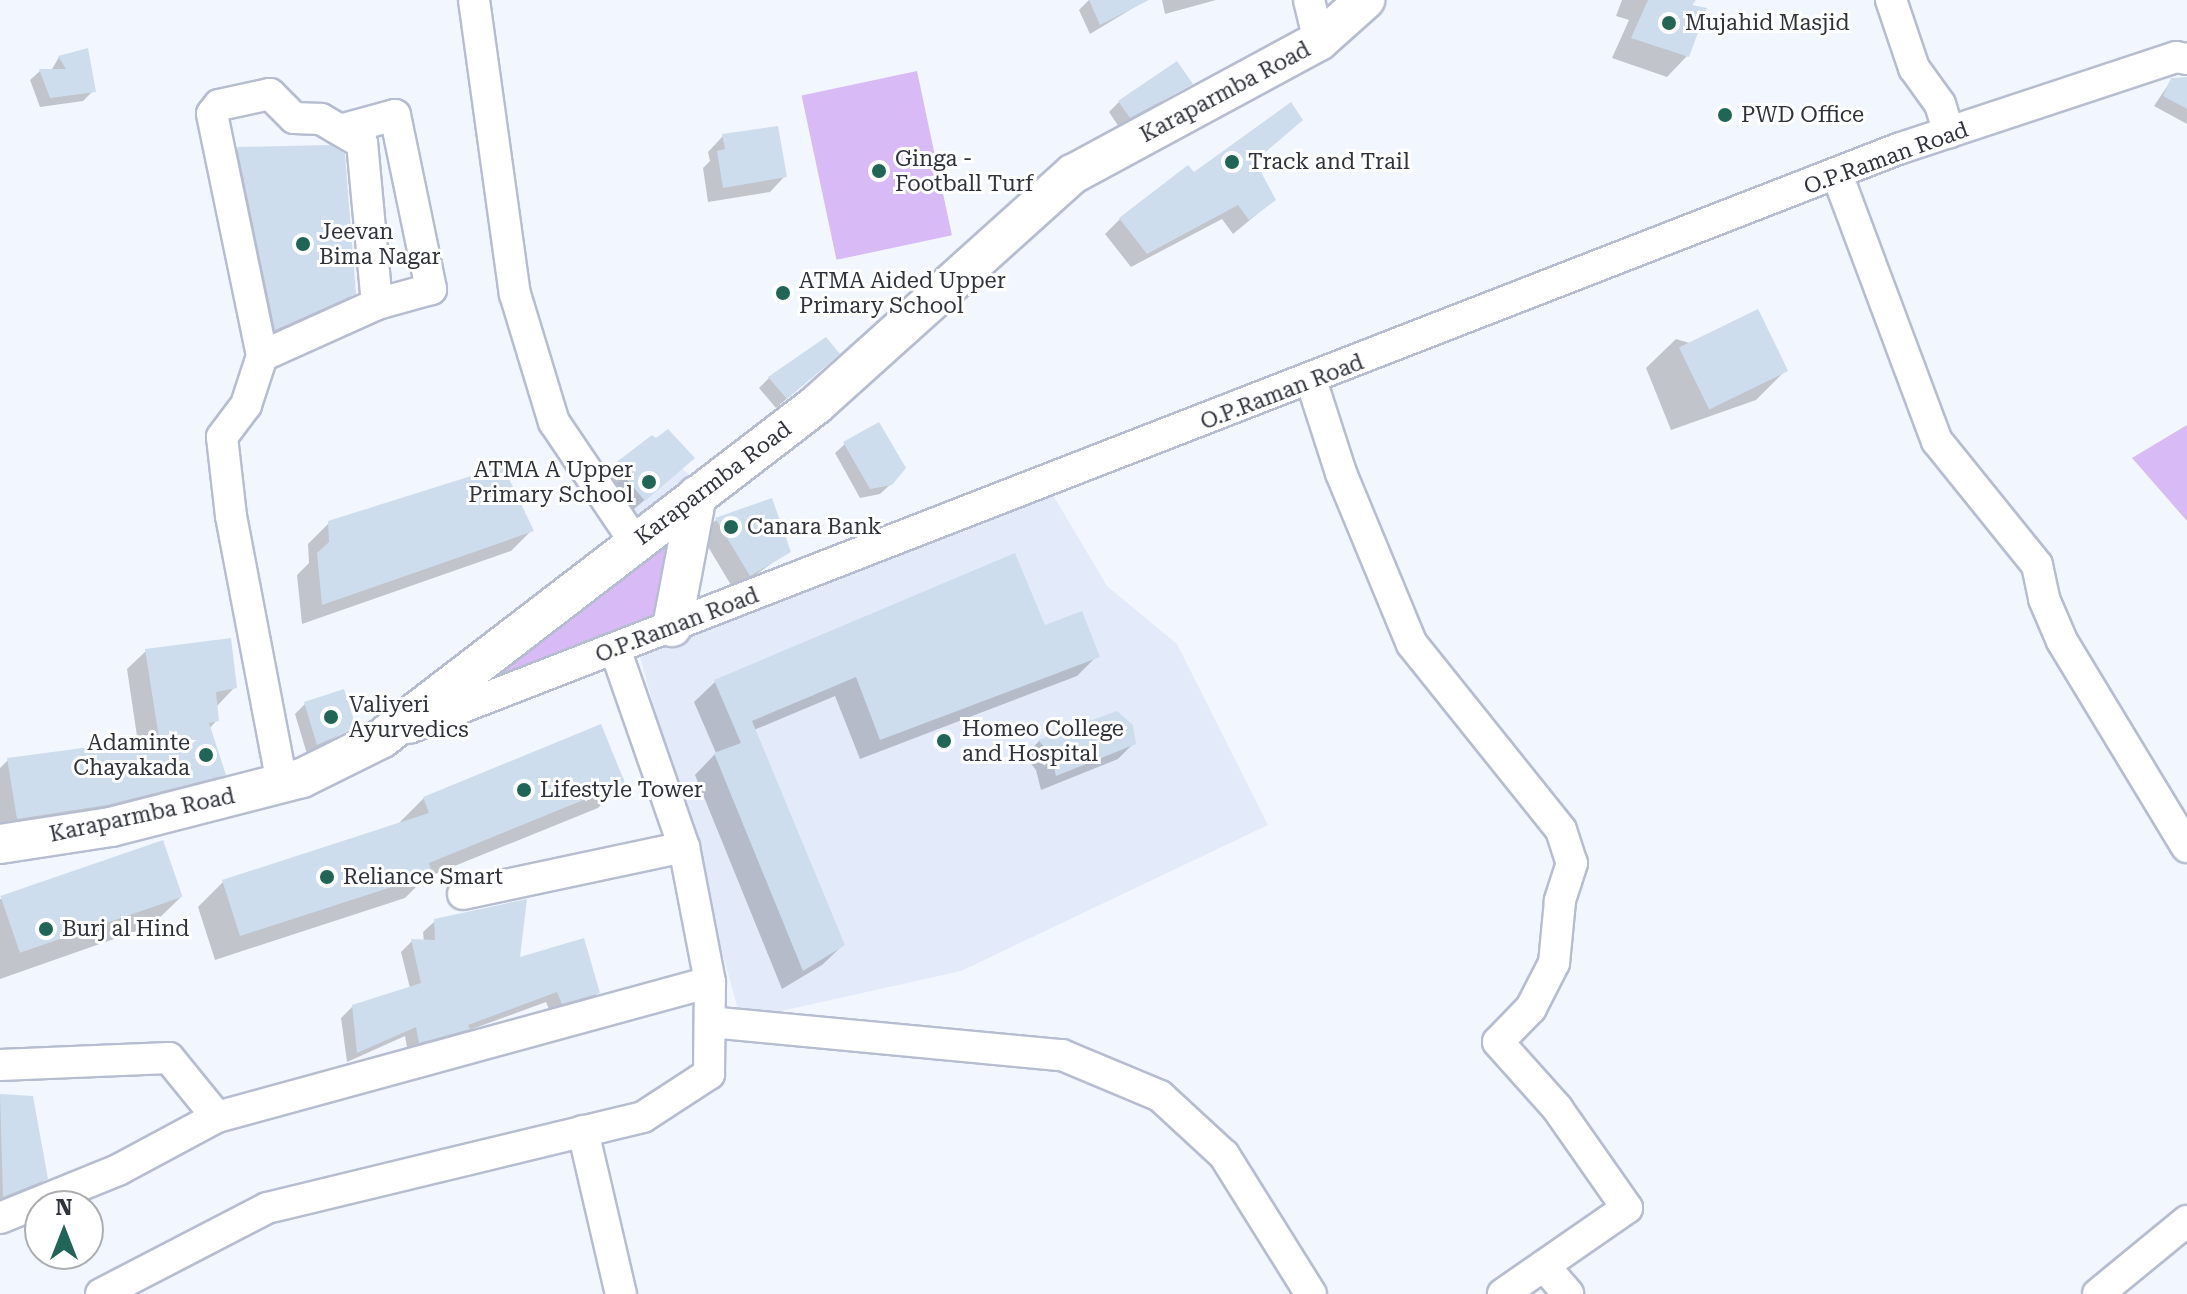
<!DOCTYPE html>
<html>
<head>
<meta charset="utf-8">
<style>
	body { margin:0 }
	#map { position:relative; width:2187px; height:1294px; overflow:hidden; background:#f2f6fe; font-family:"Roboto Serif",serif }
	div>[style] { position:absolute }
	.built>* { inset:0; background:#e3eafa }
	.green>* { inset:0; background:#d8bbf6; transform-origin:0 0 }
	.shadow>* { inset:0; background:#0003 }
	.building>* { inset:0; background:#cdddee; transform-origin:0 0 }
	.roads { filter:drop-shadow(2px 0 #b6bdd1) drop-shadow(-2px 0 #b6bdd1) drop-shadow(0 2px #b6bdd1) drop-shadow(0 -2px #b6bdd1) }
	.minor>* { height:30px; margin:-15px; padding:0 15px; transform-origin:15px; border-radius:15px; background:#fff }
	.major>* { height:38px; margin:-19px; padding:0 19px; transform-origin:19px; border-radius:19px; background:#fff }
	.dots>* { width:22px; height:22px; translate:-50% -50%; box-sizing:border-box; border:4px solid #fff; border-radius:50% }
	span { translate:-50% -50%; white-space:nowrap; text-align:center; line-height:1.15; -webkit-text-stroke:6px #fff; paint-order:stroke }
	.poi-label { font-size:22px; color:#30333b }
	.left { translate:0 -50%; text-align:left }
	.right { translate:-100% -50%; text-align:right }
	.street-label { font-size:22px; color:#30333b }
	.north { position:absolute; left:24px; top:1190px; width:80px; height:80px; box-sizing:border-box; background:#fff; border:2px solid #acadb1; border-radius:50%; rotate:0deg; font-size:22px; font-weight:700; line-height:32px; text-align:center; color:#30333b }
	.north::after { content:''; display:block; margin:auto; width:28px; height:36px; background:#206556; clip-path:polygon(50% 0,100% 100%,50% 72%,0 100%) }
</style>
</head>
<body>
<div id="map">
	<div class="built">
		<div style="clip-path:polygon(661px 451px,690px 475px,636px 516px,608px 489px)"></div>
		<div style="clip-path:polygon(1053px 495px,1107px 586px,1177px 644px,1268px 825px,961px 971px,741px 1020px,640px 657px)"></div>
	</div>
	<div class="green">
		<div style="left:917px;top:71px;width:168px;height:118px;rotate:78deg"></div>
		<div style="clip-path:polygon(2187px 425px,2187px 521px,2132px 458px)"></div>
		<div style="clip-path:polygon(687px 512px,672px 627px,435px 709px)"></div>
	</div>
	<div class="shadow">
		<div style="clip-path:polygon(1089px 0,1134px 0,1138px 5px,1090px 34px,1079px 10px)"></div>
		<div style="clip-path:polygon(1162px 0,1216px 0,1165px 14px)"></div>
		<div style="clip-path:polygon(1622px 0,1693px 0,1687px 56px,1667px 77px,1612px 58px,1629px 20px,1616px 16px)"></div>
		<div style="clip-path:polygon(87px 51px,93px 91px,83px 101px,40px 107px,30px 80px,40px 71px,51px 71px,59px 57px)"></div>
		<div style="clip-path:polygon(2172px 79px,2187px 81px,2187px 124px,2154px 106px)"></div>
		<div style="clip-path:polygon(1190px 84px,1119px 127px,1109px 112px,1119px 102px)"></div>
		<div style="clip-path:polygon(723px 136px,785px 176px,770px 192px,708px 202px,703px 168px,710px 161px,708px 152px)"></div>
		<div style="clip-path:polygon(238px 149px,354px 293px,324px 323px,246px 358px,209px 179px)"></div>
		<div style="clip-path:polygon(1254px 162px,1274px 200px,1233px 234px,1222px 219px,1131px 267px,1105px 234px,1120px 219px,1193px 175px)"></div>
		<div style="clip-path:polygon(1676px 339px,1785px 371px,1756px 400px,1671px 430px,1646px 368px)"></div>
		<div style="clip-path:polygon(827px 364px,776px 408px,759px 388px,769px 378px)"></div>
		<div style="clip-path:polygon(656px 441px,677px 473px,628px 514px,600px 481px)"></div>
		<div style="clip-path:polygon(845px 444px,891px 484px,880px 494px,860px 498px,835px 453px)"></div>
		<div style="clip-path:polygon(716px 520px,788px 552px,734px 590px,701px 535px)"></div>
		<div style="clip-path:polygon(329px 523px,531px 531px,511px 551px,302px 624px,297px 575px,309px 563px,308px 544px)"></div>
		<div style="clip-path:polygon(1014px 556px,1044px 628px,1097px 656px,1077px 676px,860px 759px,835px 696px,754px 730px,843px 945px,822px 965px,782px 989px,695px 775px,716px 753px,694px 702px,715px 682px)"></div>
		<div style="clip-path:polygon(146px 651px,235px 687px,216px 707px,217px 720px,209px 729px,224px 774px,205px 793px,0 837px,0 768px,8px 760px,138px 743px,127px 669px)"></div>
		<div style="clip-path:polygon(305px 704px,354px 726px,307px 754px,295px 714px)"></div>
		<div style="clip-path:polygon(1039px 741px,1134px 743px,1118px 759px,1041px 790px,1036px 770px,1025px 756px)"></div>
		<div style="clip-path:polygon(623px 783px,598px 808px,425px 878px,405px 898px,215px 960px,198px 907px,223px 882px,399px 823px,424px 798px)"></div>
		<div style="clip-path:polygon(181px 897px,151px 926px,0 979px,0 899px)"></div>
		<div style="clip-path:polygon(435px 921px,518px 959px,598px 993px,587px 1004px,551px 1014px,546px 1002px,464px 1032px,456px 1040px,408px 1053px,405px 1036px,347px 1062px,341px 1018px,353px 1006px,410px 988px,401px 952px,412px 941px,424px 942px,423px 932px)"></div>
		<div style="clip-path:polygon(0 1095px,32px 1098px,46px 1178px,36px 1188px,0 1203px)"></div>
	</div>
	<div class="building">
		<div style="clip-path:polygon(1089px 0,1149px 0,1100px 25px)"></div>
		<div style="clip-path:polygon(1648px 0,1696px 0,1692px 5px,1707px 8px,1689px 57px,1631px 38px)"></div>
		<div style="clip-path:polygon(88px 48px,96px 92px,50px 98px,39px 69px,66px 69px,58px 56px)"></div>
		<div style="clip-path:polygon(1177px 61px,1193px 84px,1130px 118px,1118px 101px)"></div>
		<div style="clip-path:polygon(2187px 77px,2187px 109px,2163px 96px,2171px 78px)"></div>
		<div style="clip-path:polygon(1291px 102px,1303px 120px,1255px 161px,1276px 200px,1249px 220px,1238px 205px,1147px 254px,1119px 218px,1188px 165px,1194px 172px)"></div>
		<div style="clip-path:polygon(778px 126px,787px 177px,723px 188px,717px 151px,725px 149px,722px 134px)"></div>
		<div style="clip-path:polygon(330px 145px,345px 154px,356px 294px,275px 330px,237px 147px)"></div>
		<div style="left:1758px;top:309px;width:69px;height:88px;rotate:64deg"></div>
		<div style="clip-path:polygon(826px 337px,840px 354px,787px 399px,768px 377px)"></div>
		<div style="clip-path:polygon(879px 422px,906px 468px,892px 485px,870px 489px,843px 442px)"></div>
		<div style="clip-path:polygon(668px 429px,695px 458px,645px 501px,614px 464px,652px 435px,656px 438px)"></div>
		<div style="clip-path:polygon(503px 466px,534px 531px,322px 605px,317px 553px,329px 542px,328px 521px)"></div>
		<div style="clip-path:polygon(772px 498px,791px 552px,750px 576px,715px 518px)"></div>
		<div style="clip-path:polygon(1015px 553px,1045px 625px,1082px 611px,1100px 657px,880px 740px,856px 677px,752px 721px,845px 945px,803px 971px,714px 753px,741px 743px,714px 680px)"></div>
		<div style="clip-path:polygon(231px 638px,237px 688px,216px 692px,219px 721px,209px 723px,226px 775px,107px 805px,17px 819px,7px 758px,159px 738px,145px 649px)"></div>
		<div style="clip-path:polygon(344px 689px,356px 727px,317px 745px,304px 702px)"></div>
		<div style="clip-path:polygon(1117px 711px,1133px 725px,1136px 744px,1056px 776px,1051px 754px,1038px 740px)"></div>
		<div style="clip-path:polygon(601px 724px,625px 783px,429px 863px,432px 874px,240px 936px,222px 880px,429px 813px,423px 797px)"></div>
		<div style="left:163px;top:840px;width:60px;height:172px;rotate:71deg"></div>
		<div style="clip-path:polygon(527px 899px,520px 957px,584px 938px,600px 993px,562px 1004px,557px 992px,468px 1025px,470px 1029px,419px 1043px,416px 1027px,357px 1053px,352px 1005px,421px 983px,411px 939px,435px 940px,434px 919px)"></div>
		<div style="clip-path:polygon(0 1094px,33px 1096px,48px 1179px,3px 1197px)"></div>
	</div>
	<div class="roads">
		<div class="minor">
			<div style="left:474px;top:0;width:297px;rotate:82.1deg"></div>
			<div style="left:515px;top:294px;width:134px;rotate:73.1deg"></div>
			<div style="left:554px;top:422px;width:145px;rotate:56deg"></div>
			<div style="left:1309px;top:0;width:42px;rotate:76.3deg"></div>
			<div style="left:1891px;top:0;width:72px;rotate:71.3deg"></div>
			<div style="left:1914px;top:68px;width:44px;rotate:54.2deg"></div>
			<div style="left:1940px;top:104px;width:30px;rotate:73deg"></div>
			<div style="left:340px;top:130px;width:57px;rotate:-15.3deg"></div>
			<div style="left:395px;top:115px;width:178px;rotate:78.3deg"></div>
			<div style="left:431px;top:289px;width:56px;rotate:164.5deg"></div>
			<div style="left:1837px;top:174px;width:285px;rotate:69.5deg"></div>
			<div style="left:1937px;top:441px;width:159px;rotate:51.1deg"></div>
			<div style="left:2037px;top:565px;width:35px;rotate:78deg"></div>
			<div style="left:2044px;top:599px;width:46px;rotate:66.8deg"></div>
			<div style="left:2062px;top:641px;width:241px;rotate:58.8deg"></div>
			<div style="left:262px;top:356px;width:126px;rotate:-24.3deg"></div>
			<div style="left:377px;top:304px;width:162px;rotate:-95.3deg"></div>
			<div style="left:362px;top:143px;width:48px;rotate:-149.7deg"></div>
			<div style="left:321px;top:119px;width:27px;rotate:-178deg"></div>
			<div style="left:294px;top:118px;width:34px;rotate:-135deg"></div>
			<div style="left:270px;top:94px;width:52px;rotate:167.8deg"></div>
			<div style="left:219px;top:105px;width:11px;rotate:128deg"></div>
			<div style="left:212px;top:114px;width:247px;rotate:78.3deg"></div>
			<div style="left:262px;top:356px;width:52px;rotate:108.1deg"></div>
			<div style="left:246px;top:405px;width:40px;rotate:127deg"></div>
			<div style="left:222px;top:437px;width:80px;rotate:83.5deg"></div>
			<div style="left:231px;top:516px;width:272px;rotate:79.2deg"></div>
			<div style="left:1311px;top:380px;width:98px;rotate:72.1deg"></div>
			<div style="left:1341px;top:473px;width:185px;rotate:67.5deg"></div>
			<div style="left:1412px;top:644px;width:238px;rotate:51.3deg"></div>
			<div style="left:1561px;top:830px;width:35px;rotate:72deg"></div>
			<div style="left:1572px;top:863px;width:40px;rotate:108deg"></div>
			<div style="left:1560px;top:901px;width:62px;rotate:95.5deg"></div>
			<div style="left:1554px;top:963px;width:51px;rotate:117.1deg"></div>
			<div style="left:1531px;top:1008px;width:47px;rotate:134.1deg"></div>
			<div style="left:1498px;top:1042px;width:89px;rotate:48.2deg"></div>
			<div style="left:1557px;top:1108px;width:122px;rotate:55deg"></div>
			<div style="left:1627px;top:1208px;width:151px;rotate:145.3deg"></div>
			<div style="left:409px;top:728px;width:1598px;rotate:-21.25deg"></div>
			<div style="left:1898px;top:149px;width:293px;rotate:-18.3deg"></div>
			<div style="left:2176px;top:57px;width:11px;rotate:10deg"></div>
			<div style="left:463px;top:894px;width:226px;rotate:-12deg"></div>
			<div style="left:710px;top:1022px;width:354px;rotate:5.4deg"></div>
			<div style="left:1062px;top:1055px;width:106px;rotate:22.7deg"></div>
			<div style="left:1160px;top:1096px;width:87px;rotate:42.7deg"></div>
			<div style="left:1224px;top:1155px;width:164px;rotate:58deg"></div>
			<div style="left:0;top:1065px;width:169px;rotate:-2.4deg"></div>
			<div style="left:169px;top:1058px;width:76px;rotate:50.9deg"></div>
			<div style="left:583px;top:1131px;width:167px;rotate:76.9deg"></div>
			<div style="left:0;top:1218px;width:127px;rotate:-22.1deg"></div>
			<div style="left:118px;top:1170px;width:112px;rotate:-28.2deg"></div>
			<div style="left:217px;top:1117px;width:511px;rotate:-15.31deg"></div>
			<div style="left:1544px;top:1266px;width:37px;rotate:49deg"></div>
			<div style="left:101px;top:1294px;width:187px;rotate:-27.4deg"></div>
			<div style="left:267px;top:1208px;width:387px;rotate:-13.6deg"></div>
			<div style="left:643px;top:1117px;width:79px;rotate:-33.1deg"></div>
			<div style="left:709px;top:1074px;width:92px;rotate:-89.4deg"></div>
			<div style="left:710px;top:982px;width:137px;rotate:-100.9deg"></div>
			<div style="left:684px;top:847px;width:210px;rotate:-109.2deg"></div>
			<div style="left:2098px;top:1294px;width:115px;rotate:-39.4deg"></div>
		</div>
		<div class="major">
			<div style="left:672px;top:627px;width:134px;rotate:-79.3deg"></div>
			<div style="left:0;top:844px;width:112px;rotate:-8.7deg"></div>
			<div style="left:111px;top:827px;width:197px;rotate:-14.4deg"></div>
			<div style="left:302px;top:778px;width:88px;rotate:-26.3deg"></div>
			<div style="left:381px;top:739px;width:548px;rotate:-37.52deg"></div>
			<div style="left:816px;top:405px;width:346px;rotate:-42deg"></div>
			<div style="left:1073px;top:174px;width:280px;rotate:-28.4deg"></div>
			<div style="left:1319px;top:41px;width:62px;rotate:-41.7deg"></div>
		</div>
	</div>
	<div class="dots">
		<div style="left:1669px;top:23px;background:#206556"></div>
		<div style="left:1725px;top:115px;background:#206556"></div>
		<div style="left:1232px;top:162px;background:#206556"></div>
		<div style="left:879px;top:171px;background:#206556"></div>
		<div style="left:303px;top:244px;background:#206556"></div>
		<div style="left:783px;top:293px;background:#206556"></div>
		<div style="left:649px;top:482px;background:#206556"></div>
		<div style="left:731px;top:527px;background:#206556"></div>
		<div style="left:331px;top:717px;background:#206556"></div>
		<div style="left:944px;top:741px;background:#206556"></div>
		<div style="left:206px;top:755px;background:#206556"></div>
		<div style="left:524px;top:790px;background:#206556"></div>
		<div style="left:327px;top:877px;background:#206556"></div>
		<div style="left:46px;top:929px;background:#206556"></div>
	</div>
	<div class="poi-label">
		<span class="left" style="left:1685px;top:23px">Mujahid Masjid</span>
		<span class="left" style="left:1741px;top:115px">PWD Office</span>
		<span class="left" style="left:895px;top:171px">Ginga -<br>Football Turf</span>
		<span class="left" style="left:1248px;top:162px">Track and Trail</span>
		<span class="left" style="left:319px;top:244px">Jeevan<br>Bima Nagar</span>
		<span class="left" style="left:799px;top:293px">ATMA Aided Upper<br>Primary School</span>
		<span class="right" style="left:633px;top:482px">ATMA A Upper<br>Primary School</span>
		<span class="left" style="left:747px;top:527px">Canara Bank</span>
		<span class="left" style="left:349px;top:717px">Valiyeri<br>Ayurvedics</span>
		<span class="left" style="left:962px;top:741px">Homeo College<br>and Hospital</span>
		<span class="right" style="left:190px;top:755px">Adaminte<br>Chayakada</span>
		<span class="left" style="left:540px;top:790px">Lifestyle Tower</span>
		<span class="left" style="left:343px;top:877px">Reliance Smart</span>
		<span class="left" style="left:62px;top:929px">Burj al Hind</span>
	</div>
	<div class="street-label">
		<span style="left:1225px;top:92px;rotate:-28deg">Karaparmba Road</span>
		<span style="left:1886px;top:158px;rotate:-20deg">O.P.Raman Road</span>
		<span style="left:1282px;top:392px;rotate:-21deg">O.P.Raman Road</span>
		<span style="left:713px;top:483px;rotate:-37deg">Karaparmba Road</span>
		<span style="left:677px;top:625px;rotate:-21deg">O.P.Raman Road</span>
		<span style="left:142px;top:815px;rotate:-12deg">Karaparmba Road</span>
	</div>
	<div class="north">N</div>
</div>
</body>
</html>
